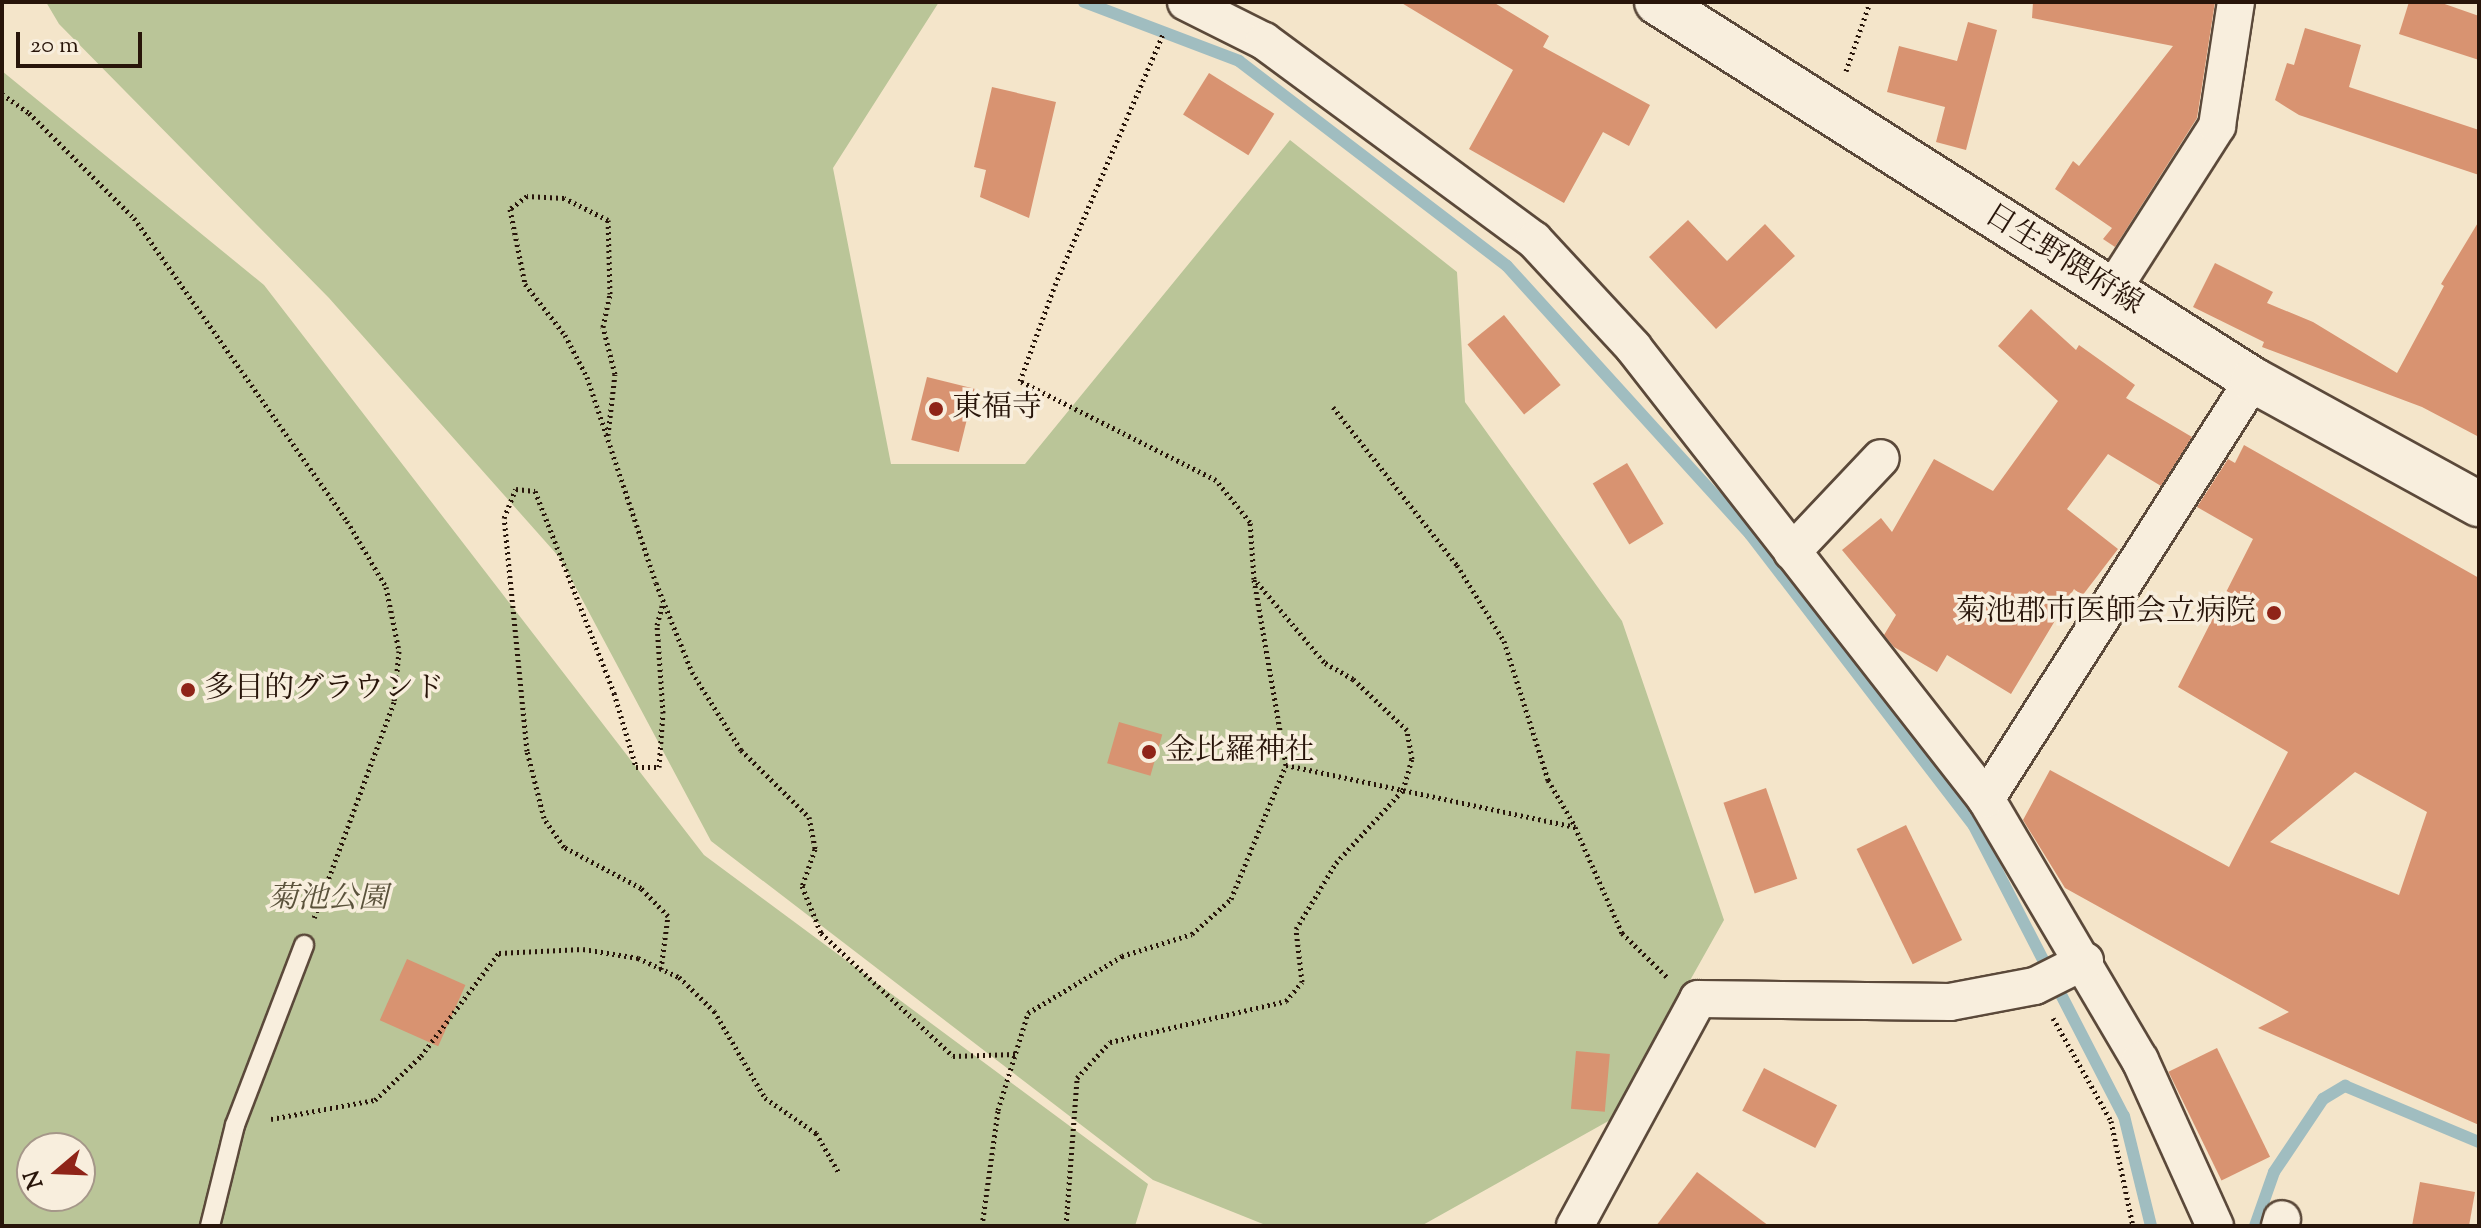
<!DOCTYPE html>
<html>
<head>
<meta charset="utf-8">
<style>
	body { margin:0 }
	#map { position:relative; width:2481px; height:1228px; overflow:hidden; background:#f4e5ca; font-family:"Sorts Mill Goudy","Noto Serif JP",serif }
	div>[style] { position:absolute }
	.green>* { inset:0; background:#bac598 }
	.stream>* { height:12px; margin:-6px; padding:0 6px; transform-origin:6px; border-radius:6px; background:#a0bdc0 }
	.building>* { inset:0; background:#d89371; transform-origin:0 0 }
	.path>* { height:5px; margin-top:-2.5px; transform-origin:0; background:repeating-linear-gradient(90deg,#28150a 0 2px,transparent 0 6px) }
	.roads { filter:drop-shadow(2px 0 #5b493a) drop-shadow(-2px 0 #5b493a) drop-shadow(0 2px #5b493a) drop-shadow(0 -2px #5b493a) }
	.service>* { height:18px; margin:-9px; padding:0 9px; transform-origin:9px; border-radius:9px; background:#f8eedd }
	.minor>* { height:36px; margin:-18px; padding:0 18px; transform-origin:18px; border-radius:18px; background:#f8eedd }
	.secondary>* { height:44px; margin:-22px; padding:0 22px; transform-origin:22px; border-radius:22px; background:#f8eedd }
	.dots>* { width:22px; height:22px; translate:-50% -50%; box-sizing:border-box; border:4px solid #f8eedd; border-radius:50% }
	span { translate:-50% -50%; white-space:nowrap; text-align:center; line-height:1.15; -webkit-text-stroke:7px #f8eedd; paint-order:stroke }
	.street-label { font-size:30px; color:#28150a }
	.poi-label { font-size:30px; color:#28150a }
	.left { translate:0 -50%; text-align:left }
	.right { translate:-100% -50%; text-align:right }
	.park-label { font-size:30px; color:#5b533c; font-style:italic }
	.frame { position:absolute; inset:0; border:4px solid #28150a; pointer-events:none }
	.north { position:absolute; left:16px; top:1132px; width:80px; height:80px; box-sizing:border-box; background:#f8eedd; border:2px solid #a59789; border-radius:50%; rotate:251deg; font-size:22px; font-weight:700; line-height:32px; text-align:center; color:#28150a }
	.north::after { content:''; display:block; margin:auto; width:28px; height:36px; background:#8f2418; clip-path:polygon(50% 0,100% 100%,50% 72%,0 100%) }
	.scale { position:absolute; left:16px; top:32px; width:126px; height:36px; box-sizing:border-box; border:4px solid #28150a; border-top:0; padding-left:10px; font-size:24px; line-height:28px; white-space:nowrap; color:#28150a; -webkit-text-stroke:6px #f8eedd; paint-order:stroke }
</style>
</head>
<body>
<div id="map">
	<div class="green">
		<div style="clip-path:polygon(46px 2px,939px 2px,833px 168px,891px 464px,1025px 464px,1290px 140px,1457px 272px,1465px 402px,1622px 621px,1724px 920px,1612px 1119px,1421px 1226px,1268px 1226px,1153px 1180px,711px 841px,560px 558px,329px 298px,59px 24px)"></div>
		<div style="clip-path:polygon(evenodd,2px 71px,264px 285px,704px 855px,1148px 1184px,1135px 1226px,2px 1226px,2px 71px,32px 1148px,80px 1148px,80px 1196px,32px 1196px,32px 1148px)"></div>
	</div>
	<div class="stream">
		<div style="left:1084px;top:2px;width:166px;rotate:20.8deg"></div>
		<div style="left:1239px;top:61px;width:337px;rotate:37.4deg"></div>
		<div style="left:1507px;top:266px;width:362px;rotate:47.8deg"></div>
		<div style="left:1750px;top:534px;width:368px;rotate:52.5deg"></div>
		<div style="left:1974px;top:826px;width:326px;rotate:62.7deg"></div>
		<div style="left:2124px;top:1116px;width:113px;rotate:76.2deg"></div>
		<div style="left:2255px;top:1226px;width:57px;rotate:-70.6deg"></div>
		<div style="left:2274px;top:1172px;width:88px;rotate:-56.1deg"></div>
		<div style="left:2323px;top:1099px;width:26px;rotate:-31deg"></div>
		<div style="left:2345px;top:1086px;width:145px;rotate:22.7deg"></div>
	</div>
	<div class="building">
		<div style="clip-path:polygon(1400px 2px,1493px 2px,1549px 36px,1543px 47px,1650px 105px,1629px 146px,1603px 132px,1564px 203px,1469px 149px,1513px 70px)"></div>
		<div style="clip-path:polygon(2033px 2px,2215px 2px,2197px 118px,2115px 247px,2103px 239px,2112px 228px,2055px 189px,2073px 161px,2079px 166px,2173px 46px,2032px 18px)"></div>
		<div style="clip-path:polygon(2409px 2px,2439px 2px,2479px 16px,2479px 60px,2399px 34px)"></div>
		<div style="clip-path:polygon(1968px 22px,1997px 30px,1966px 150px,1936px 142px,1945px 107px,1887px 92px,1899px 46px,1957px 61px)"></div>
		<div style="clip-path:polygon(2305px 28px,2361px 45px,2349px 87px,2479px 130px,2479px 175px,2299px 115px,2275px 100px,2287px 63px,2294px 65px)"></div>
		<div style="left:1209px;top:73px;width:77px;height:49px;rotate:32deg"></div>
		<div style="clip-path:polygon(992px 87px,1056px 102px,1029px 218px,980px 197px,986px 170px,974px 167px)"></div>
		<div style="clip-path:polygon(1688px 220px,1727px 261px,1765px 224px,1795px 256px,1716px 329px,1649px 257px)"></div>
		<div style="clip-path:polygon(2479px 221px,2479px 437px,2422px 407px,2262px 347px,2264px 342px,2193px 307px,2215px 263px,2273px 292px,2267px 303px,2313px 322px,2397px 373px,2444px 286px,2441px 284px)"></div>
		<div style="clip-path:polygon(2031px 309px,2076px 350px,2079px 345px,2135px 385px,2126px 398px,2192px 437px,2161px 486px,2108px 454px,2067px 509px,2118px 549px,2082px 596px,2074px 589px,2011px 694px,1947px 655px,1937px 672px,1894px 647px,1884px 635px,1896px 615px,1842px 550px,1881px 518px,1892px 532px,1934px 459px,1993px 491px,2058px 401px,1998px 346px)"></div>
		<div style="left:1504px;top:315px;width:90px;height:47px;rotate:51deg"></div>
		<div style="left:927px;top:377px;width:49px;height:65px;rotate:14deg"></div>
		<div style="clip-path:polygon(evenodd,2244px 445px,2479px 578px,2479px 1125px,2258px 1028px,2289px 1012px,2065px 888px,2023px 820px,2050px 770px,2229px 867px,2288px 752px,2178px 687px,2253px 539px,2197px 507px,2228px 459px,2235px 463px,2244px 445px,2355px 772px,2427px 812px,2399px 895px,2270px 842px,2355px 772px)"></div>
		<div style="left:1627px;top:463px;width:71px;height:40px;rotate:59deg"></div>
		<div style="left:1119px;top:722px;width:45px;height:43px;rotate:16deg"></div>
		<div style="left:1766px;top:788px;width:96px;height:45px;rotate:71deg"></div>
		<div style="left:1906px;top:825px;width:128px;height:55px;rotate:64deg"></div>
		<div style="left:407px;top:959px;width:64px;height:67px;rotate:24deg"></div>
		<div style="left:2217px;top:1048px;width:121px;height:54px;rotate:64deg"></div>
		<div style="left:1576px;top:1051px;width:34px;height:58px;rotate:5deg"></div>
		<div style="left:1764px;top:1068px;width:82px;height:48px;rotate:27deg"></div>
		<div style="clip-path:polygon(1697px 1172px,1769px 1226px,1656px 1226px)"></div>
		<div style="clip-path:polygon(2420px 1182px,2475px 1192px,2469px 1226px,2412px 1226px)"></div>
	</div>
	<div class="path">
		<div style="left:1846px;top:71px;width:73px;rotate:-70.8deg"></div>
		<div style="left:2px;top:94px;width:33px;rotate:35deg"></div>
		<div style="left:29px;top:113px;width:148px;rotate:45deg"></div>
		<div style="left:134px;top:218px;width:370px;rotate:54.9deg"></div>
		<div style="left:347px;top:521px;width:77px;rotate:59.4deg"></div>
		<div style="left:386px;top:587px;width:65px;rotate:78.5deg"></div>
		<div style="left:399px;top:651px;width:51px;rotate:95.6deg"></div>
		<div style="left:394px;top:702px;width:230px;rotate:110.3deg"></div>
		<div style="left:1333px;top:407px;width:201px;rotate:51.9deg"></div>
		<div style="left:1457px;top:565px;width:89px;rotate:58.3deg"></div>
		<div style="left:1504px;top:641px;width:146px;rotate:72.4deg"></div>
		<div style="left:1548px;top:780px;width:53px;rotate:59.6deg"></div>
		<div style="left:608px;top:435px;width:61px;rotate:-83.5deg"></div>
		<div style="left:615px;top:374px;width:49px;rotate:-104.3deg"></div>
		<div style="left:603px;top:327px;width:34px;rotate:-78deg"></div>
		<div style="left:610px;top:294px;width:74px;rotate:-91.5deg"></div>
		<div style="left:608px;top:220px;width:49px;rotate:-153.4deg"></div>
		<div style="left:564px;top:198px;width:37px;rotate:-177deg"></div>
		<div style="left:527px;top:196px;width:21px;rotate:143deg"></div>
		<div style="left:510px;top:209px;width:76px;rotate:78.7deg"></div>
		<div style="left:525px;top:284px;width:65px;rotate:51.9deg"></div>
		<div style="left:565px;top:335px;width:47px;rotate:62.4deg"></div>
		<div style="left:587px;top:377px;width:217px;rotate:71.5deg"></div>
		<div style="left:656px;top:583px;width:96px;rotate:68deg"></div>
		<div style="left:692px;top:672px;width:92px;rotate:57.9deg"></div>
		<div style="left:741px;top:750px;width:95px;rotate:44.6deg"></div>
		<div style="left:809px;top:817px;width:33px;rotate:79deg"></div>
		<div style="left:815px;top:849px;width:39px;rotate:109deg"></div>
		<div style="left:802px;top:886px;width:51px;rotate:68deg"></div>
		<div style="left:821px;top:933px;width:180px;rotate:43deg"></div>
		<div style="left:953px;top:1056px;width:62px;rotate:-1.8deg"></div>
		<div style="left:1286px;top:765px;width:296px;rotate:12.1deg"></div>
		<div style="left:1575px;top:827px;width:116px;rotate:66.1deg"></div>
		<div style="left:1622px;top:933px;width:64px;rotate:44.4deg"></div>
		<div style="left:661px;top:969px;width:53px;rotate:-82.5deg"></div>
		<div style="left:668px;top:916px;width:39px;rotate:-134deg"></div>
		<div style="left:641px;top:888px;width:87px;rotate:-152deg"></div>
		<div style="left:564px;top:847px;width:35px;rotate:-125deg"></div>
		<div style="left:544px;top:818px;width:69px;rotate:-104.2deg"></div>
		<div style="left:527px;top:751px;width:234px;rotate:-95.6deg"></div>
		<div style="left:504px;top:518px;width:31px;rotate:-68deg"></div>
		<div style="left:516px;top:489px;width:19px;rotate:6deg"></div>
		<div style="left:535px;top:491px;width:217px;rotate:68.6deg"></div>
		<div style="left:614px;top:693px;width:77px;rotate:73.4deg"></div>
		<div style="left:636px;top:767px;width:23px"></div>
		<div style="left:659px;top:767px;width:54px;rotate:-85.8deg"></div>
		<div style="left:663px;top:713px;width:88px;rotate:-93.9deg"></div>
		<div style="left:657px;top:625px;width:23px;rotate:-75deg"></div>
		<div style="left:2053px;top:1018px;width:118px;rotate:60.6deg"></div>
		<div style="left:2111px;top:1121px;width:107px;rotate:78.2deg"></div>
		<div style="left:271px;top:1119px;width:106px;rotate:-10.4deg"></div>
		<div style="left:375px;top:1100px;width:64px;rotate:-43.7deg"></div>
		<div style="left:421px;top:1056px;width:129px;rotate:-52.9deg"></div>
		<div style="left:499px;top:953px;width:84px;rotate:-2.7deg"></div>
		<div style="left:583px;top:949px;width:56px;rotate:9.3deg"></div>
		<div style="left:638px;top:958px;width:45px;rotate:24.9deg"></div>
		<div style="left:679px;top:977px;width:49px;rotate:44.2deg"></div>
		<div style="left:714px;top:1011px;width:101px;rotate:59.6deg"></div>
		<div style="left:765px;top:1098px;width:62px;rotate:34.5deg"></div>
		<div style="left:816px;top:1133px;width:46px;rotate:60.1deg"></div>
		<div style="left:982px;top:1226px;width:117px;rotate:-82.1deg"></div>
		<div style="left:998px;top:1110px;width:102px;rotate:-72.8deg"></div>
		<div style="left:1028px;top:1013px;width:110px;rotate:-31.2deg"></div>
		<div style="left:1122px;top:956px;width:73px;rotate:-17.4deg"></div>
		<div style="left:1192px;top:934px;width:52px;rotate:-41.9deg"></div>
		<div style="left:1231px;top:899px;width:145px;rotate:-67.7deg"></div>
		<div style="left:1286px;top:765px;width:189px;rotate:-99.8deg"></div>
		<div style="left:1254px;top:579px;width:57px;rotate:-94deg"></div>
		<div style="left:1250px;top:522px;width:54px;rotate:-129deg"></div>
		<div style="left:1216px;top:480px;width:220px;rotate:-153.2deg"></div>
		<div style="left:1020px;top:381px;width:102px;rotate:-70deg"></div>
		<div style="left:1055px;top:285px;width:273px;rotate:-66.7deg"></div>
		<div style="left:1066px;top:1226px;width:148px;rotate:-85.7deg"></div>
		<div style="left:1077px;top:1078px;width:49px;rotate:-47.5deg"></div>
		<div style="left:1110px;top:1042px;width:181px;rotate:-13.1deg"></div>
		<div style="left:1286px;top:1001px;width:25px;rotate:-50deg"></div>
		<div style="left:1302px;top:982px;width:53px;rotate:-96.5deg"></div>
		<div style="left:1296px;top:929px;width:77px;rotate:-58.8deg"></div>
		<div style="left:1336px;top:863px;width:99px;rotate:-47.5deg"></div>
		<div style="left:1403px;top:790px;width:32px;rotate:-74deg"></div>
		<div style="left:1412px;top:759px;width:29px;rotate:-100deg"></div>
		<div style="left:1407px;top:730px;width:74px;rotate:-136.6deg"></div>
		<div style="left:1353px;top:679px;width:34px;rotate:-150deg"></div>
		<div style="left:1324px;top:662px;width:106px;rotate:-130deg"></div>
	</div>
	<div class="roads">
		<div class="service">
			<div style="left:210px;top:1226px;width:104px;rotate:-76.1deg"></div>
			<div style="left:235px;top:1125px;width:193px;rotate:-69deg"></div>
		</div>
		<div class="minor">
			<div style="left:1186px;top:2px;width:87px;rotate:26.6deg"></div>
			<div style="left:1264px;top:41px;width:335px;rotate:36.4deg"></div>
			<div style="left:1534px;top:240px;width:146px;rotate:47.2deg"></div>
			<div style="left:1633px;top:347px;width:574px;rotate:52.01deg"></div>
			<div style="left:1986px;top:799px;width:303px;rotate:59.5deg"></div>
			<div style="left:2140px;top:1060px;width:182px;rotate:65.7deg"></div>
			<div style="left:2111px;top:292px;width:197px;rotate:-57.4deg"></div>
			<div style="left:2217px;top:126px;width:125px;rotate:-81.3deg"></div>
			<div style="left:1792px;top:552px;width:129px;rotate:-46.6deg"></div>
			<div style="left:1986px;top:799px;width:497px;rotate:-57.5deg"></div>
			<div style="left:1575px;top:1226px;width:258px;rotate:-61.5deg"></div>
			<div style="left:1698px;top:999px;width:252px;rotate:0.7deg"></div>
			<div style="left:1950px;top:1002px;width:86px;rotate:-10.7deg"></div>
			<div style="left:2035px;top:986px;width:56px;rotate:-26.6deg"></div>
			<div style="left:2280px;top:1226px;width:7px;rotate:-74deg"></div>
		</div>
		<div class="secondary">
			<div style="left:1657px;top:2px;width:706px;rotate:32.38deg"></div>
			<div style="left:2253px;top:380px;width:258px;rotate:28.8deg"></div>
		</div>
	</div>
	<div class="dots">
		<div style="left:936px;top:409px;background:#8f2418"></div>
		<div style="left:2274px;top:613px;background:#8f2418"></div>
		<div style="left:188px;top:690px;background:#8f2418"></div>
		<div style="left:1149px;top:752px;background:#8f2418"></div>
	</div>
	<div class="street-label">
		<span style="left:2063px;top:261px;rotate:32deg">日生野隈府線</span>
	</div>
	<div class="poi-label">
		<span class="left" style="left:952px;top:409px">東福寺</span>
		<span class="right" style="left:2256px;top:613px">菊池郡市医師会立病院</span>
		<span class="left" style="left:204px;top:690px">多目的グラウンド</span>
		<span class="left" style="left:1165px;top:752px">金比羅神社</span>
	</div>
	<div class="park-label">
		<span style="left:328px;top:900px">菊池公園</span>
	</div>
	<div class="frame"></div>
	<div class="north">N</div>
	<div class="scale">20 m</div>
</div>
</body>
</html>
